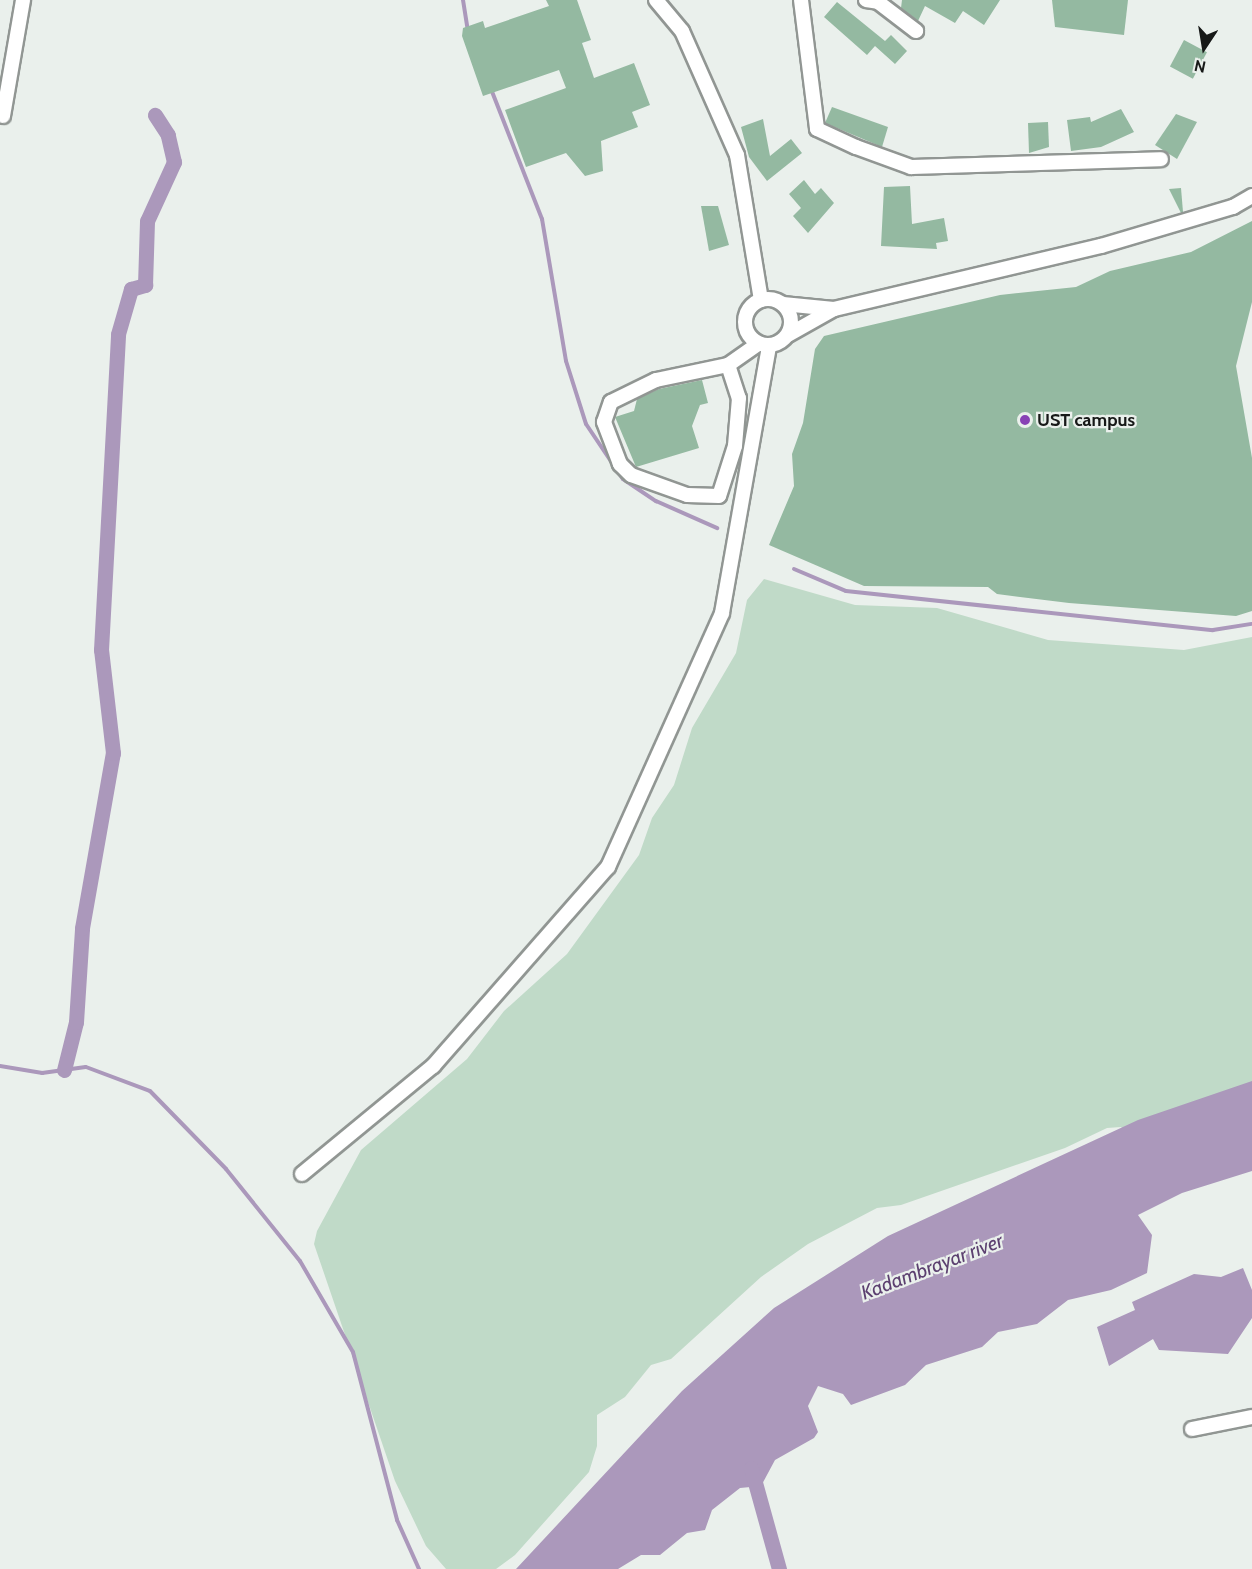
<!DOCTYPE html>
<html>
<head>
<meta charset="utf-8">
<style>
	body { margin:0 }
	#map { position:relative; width:1252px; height:1569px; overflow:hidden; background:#eaf0ec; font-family:Cabin,sans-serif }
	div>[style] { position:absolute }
	.green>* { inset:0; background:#c0dac8 }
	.water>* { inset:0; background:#ab98bb }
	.stream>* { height:4px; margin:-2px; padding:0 2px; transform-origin:2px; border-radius:2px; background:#ab98bb }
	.canal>* { height:15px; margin:-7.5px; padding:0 7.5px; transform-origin:7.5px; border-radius:7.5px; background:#ab98bb }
	.building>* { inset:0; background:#94b9a1; transform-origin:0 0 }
	.roads { filter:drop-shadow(2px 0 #919693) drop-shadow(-2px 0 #919693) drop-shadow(0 2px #919693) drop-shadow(0 -2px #919693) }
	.minor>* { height:14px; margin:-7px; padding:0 7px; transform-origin:7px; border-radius:7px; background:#fff }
	.minor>.ring { margin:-7px; padding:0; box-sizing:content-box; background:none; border:14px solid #fff; border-radius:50% }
	.dots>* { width:16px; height:16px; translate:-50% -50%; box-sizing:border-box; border:3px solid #eaf0ec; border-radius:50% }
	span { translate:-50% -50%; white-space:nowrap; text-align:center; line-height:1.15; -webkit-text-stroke:4.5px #eaf0ec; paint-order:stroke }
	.poi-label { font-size:18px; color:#171918; font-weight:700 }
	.left { translate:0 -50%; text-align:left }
	.water-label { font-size:20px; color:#5c4070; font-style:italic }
	.north { position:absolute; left:1174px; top:18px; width:60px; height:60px; -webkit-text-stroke:4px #eaf0ec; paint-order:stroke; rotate:192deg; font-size:16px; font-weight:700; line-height:24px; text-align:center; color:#171918 }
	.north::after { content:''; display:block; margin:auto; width:21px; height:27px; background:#171918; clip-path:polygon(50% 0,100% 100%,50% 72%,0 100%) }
</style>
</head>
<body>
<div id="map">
	<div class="green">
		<div style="clip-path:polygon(764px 579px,855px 605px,937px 608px,1048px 640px,1184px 650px,1252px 637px,1252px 1090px,1135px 1138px,1121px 1127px,1107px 1128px,1065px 1148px,901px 1205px,877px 1208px,808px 1244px,761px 1277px,671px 1359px,651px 1365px,625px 1397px,597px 1415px,597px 1446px,589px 1472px,515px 1555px,496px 1569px,446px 1569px,426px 1546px,395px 1481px,314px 1244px,317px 1231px,361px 1150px,467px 1059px,504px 1011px,567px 954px,639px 855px,652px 818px,674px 785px,692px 728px,736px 653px,747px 600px)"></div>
	</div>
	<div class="water">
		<div style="clip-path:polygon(1252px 1081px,1252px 1171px,1182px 1193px,1138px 1215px,1152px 1235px,1147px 1273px,1111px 1290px,1068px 1300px,1037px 1324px,998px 1332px,982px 1347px,926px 1365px,905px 1385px,851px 1405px,843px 1394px,818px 1386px,808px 1406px,818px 1432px,814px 1438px,775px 1460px,761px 1486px,740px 1488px,712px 1510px,705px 1530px,687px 1533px,660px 1555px,641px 1555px,618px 1569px,516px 1569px,682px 1391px,774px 1308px,888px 1236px,1138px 1120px)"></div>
		<div style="clip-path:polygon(1243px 1268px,1252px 1290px,1252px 1318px,1228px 1354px,1159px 1350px,1153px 1339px,1109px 1366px,1097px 1327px,1135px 1310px,1132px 1302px,1194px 1274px,1221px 1277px)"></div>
	</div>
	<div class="stream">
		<div style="left:463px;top:0;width:32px;rotate:81deg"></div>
		<div style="left:491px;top:89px;width:140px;rotate:68.6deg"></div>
		<div style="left:542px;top:219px;width:144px;rotate:80.4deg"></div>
		<div style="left:566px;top:361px;width:66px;rotate:72.4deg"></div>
		<div style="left:586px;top:424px;width:66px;rotate:56.1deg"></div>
		<div style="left:623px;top:479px;width:40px;rotate:34deg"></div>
		<div style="left:656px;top:501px;width:67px;rotate:23.9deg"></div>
		<div style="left:794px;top:569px;width:56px;rotate:22.9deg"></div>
		<div style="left:846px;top:591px;width:369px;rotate:6.1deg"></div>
		<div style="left:1213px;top:630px;width:39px;rotate:-9deg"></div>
		<div style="left:0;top:1066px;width:43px;rotate:9.5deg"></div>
		<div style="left:42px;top:1073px;width:44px;rotate:-7.8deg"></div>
		<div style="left:86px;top:1067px;width:68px;rotate:20.6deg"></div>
		<div style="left:150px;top:1091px;width:109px;rotate:45.7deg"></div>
		<div style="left:226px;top:1169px;width:118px;rotate:51.2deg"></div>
		<div style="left:300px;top:1261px;width:105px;rotate:59.8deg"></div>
		<div style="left:353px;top:1352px;width:174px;rotate:75.3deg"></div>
		<div style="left:397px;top:1520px;width:54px;rotate:65.8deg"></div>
	</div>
	<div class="canal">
		<div style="left:64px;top:1070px;width:49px;rotate:-76deg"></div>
		<div style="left:76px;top:1022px;width:94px;rotate:-86.3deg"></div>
		<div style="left:82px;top:928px;width:178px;rotate:-80deg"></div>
		<div style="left:113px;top:753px;width:104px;rotate:-96.6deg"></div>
		<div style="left:101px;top:650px;width:316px;rotate:-86.9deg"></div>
		<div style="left:118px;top:334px;width:47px;rotate:-73.9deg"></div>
		<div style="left:131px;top:289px;width:15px;rotate:-16deg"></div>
		<div style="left:145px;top:285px;width:64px;rotate:-88.2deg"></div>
		<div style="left:147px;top:221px;width:65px;rotate:-65.4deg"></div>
		<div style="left:174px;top:162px;width:28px;rotate:-103deg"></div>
		<div style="left:168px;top:135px;width:24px;rotate:-123deg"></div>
		<div style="left:751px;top:1468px;width:105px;rotate:74.5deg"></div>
	</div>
	<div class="building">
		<div style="clip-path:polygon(546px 0,577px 0,591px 40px,582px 43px,594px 78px,634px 63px,650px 105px,632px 112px,638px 127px,601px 141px,603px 171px,585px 176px,566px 153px,526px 167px,505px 110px,566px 88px,559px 70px,483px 96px,462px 36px,463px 28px,483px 21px,485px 28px,549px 6px)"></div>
		<div style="clip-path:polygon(902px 0,1000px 0,984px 25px,963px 11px,955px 23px,925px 6px,918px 21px,901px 8px)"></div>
		<div style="clip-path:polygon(1052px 0,1128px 0,1124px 35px,1055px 27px)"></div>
		<div style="clip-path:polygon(837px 2px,885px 41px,891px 35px,907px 51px,895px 64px,875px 46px,867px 55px,824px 17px)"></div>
		<div style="left:1184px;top:40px;width:26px;height:30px;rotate:28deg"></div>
		<div style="clip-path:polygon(832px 107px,888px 127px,882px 147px,825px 123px)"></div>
		<div style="clip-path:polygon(1121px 109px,1134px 132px,1101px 147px,1071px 151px,1067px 120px,1090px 117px,1091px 122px)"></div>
		<div style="clip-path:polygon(1176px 114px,1197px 122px,1177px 159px,1155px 145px)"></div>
		<div style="clip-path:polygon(763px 119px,770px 156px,791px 139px,802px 153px,767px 181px,749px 157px,741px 127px)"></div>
		<div style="clip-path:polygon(1048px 122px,1049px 147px,1029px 153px,1028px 123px)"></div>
		<div style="clip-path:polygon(804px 180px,815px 194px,821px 188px,834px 203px,808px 233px,793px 216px,801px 208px,789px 194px)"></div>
		<div style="clip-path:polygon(910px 186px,912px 224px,944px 218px,948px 241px,936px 243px,937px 249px,881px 246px,884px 187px)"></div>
		<div style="clip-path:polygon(1181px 188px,1183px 212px,1181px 213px,1169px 189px)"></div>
		<div style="clip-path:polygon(701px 206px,718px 206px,729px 245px,709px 251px)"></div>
		<div style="clip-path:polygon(1252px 221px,1252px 302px,1236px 366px,1252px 458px,1252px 611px,1236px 616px,1069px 603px,997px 594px,988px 587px,864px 586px,769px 545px,794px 486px,792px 454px,803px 423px,815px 349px,824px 336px,1000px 295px,1076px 287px,1110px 271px,1191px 252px)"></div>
		<div style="clip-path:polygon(702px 380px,708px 403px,700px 405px,692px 426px,699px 448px,636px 467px,615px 417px,634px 411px,637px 399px,659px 389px)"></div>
	</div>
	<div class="roads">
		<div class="minor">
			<div style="left:656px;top:0;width:40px;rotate:50deg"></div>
			<div style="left:682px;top:31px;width:136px;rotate:66.1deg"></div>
			<div style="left:737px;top:155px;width:147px;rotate:80.6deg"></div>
			<div style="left:801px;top:0;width:130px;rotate:82.9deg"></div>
			<div style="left:817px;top:129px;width:43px;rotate:24.8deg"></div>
			<div style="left:856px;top:147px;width:59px;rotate:20deg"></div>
			<div style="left:911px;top:167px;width:250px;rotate:-1.8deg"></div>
			<div style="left:866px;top:0;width:12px;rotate:9deg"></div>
			<div style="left:878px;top:2px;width:48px;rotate:37.3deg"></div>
			<div style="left:3px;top:116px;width:118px;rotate:-80.2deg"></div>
			<div class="ring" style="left:745px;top:299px;width:32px;height:32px"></div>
			<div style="left:783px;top:304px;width:51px;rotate:5.6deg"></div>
			<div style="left:788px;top:335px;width:53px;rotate:-29.5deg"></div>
			<div style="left:834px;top:309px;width:274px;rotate:-13.3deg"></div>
			<div style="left:1101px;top:246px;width:138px;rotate:-16.5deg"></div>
			<div style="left:1233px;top:207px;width:22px;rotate:-30deg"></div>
			<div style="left:728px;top:365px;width:35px;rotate:72deg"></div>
			<div style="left:739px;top:398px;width:48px;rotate:94.8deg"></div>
			<div style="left:735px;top:446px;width:52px;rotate:107.7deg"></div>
			<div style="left:719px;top:496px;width:32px;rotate:-178deg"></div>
			<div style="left:687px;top:495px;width:59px;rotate:-160.3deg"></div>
			<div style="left:631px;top:475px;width:16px;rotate:-135deg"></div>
			<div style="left:620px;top:464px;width:45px;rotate:-110.9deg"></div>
			<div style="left:604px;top:422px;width:21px;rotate:-71deg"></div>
			<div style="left:611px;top:402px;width:50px;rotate:-26.1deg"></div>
			<div style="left:656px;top:380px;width:74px;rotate:-11.8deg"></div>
			<div style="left:728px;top:365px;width:37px;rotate:-35deg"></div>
			<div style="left:302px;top:1174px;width:170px;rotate:-39.5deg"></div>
			<div style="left:433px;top:1066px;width:265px;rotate:-48.7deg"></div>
			<div style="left:608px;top:867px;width:278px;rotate:-65.8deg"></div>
			<div style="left:722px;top:613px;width:271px;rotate:-80deg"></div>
			<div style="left:1192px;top:1429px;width:61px;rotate:-11.3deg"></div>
		</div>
	</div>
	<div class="dots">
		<div style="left:1025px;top:420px;background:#8842b5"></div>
	</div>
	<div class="poi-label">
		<span class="left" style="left:1037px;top:420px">UST campus</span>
	</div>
	<div class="water-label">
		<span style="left:932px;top:1267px;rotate:-21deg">Kadambrayar river</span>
	</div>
	<div class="north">N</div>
</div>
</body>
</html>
